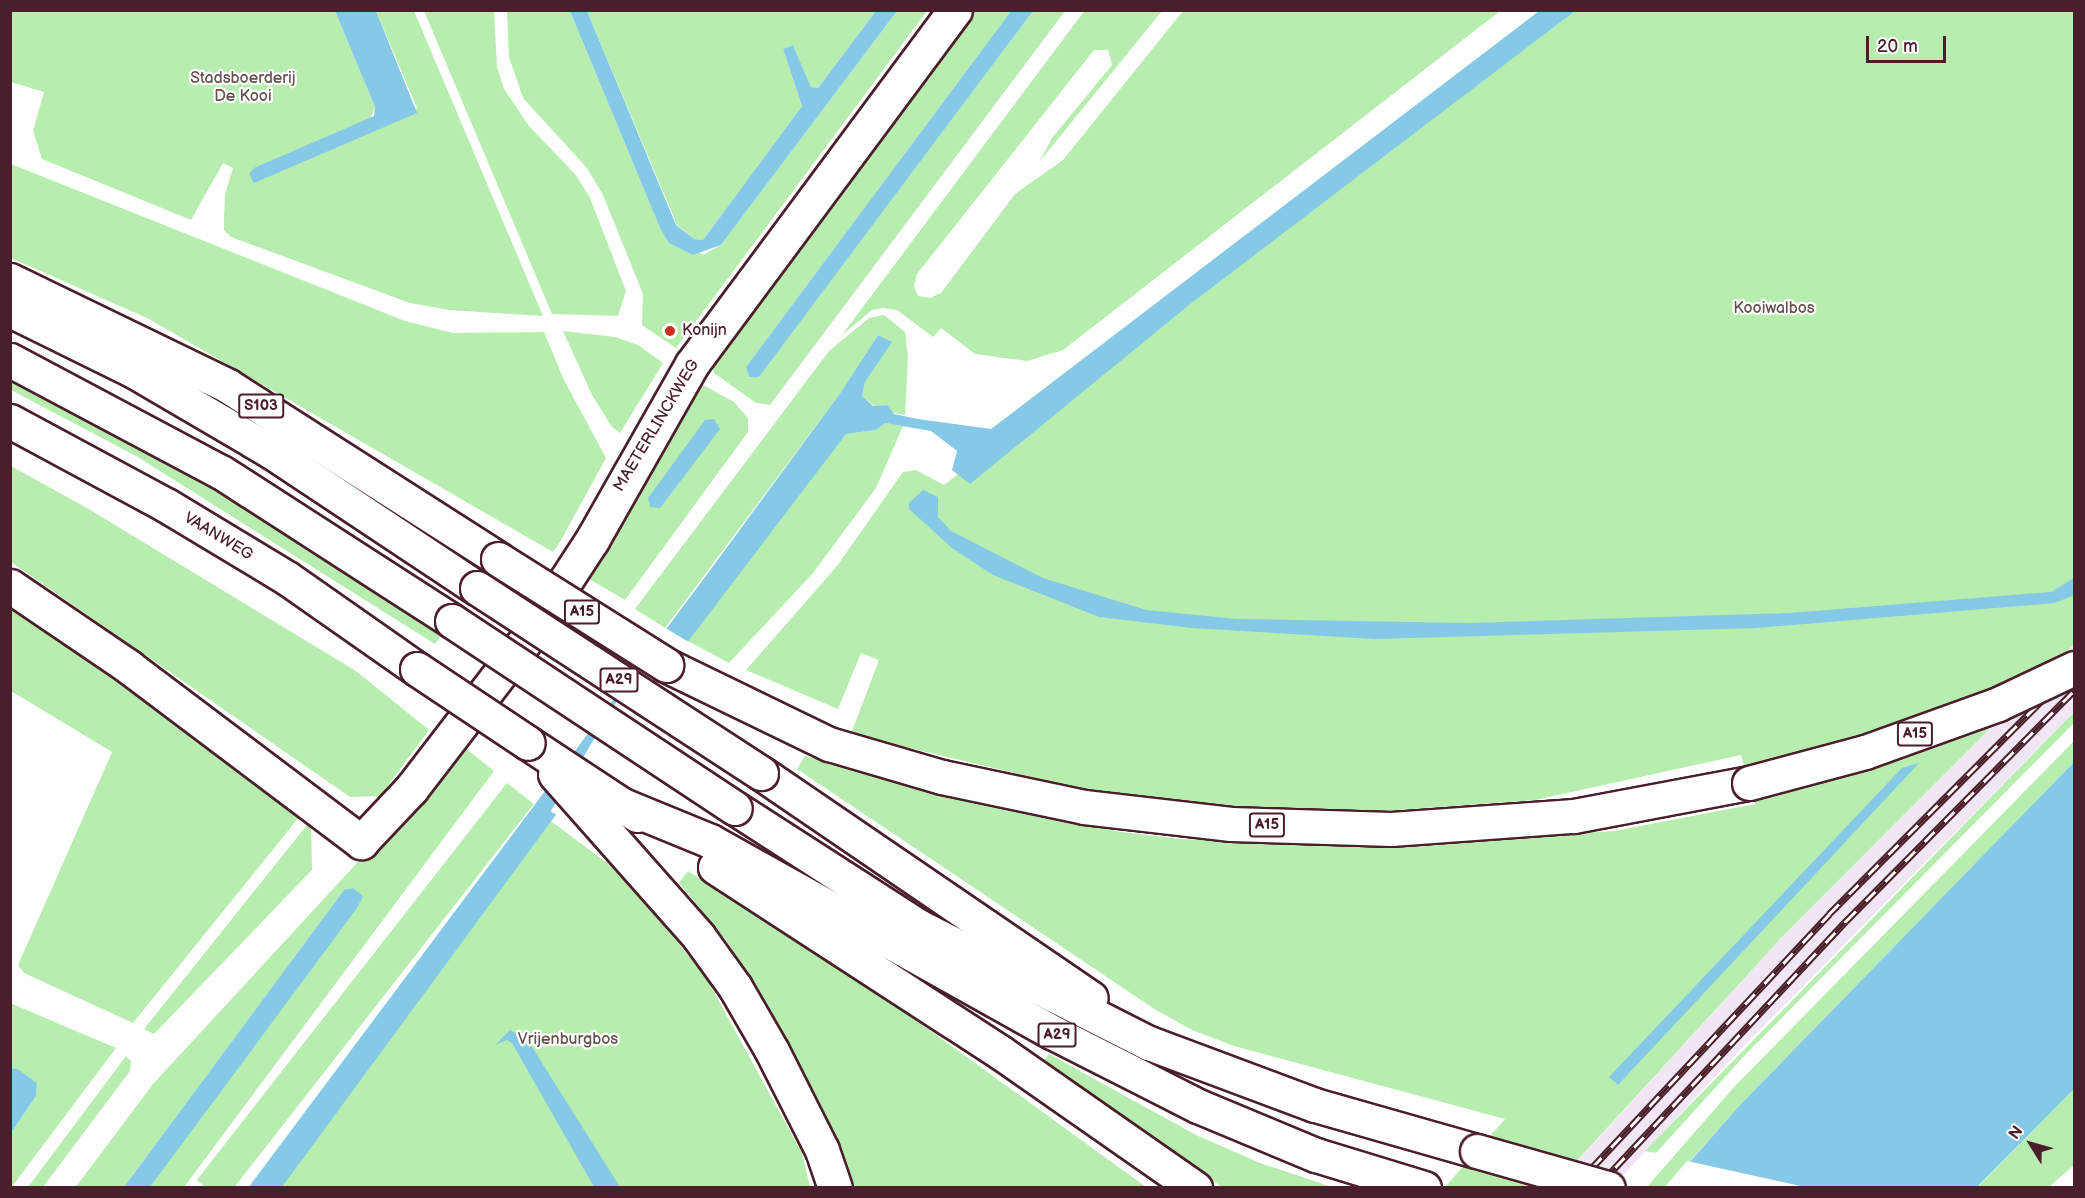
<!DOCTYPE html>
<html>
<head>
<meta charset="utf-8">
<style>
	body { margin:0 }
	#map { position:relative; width:2085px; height:1198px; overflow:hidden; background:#fff; font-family:"Balsamiq Sans",sans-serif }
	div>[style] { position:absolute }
	.built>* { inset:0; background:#f1e7f4 }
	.green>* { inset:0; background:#b7edae; transform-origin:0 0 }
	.water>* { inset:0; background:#85c9e7 }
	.pier>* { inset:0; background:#fff; transform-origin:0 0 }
	.roads { filter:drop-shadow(2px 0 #4a1f2b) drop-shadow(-2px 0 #4a1f2b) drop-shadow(0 2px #4a1f2b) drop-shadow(0 -2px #4a1f2b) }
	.tertiary>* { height:33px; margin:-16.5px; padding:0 16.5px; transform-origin:16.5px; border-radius:16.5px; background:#fff }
	.trunk>* { height:33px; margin:-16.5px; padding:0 16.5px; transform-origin:16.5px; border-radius:16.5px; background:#fff }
	.motorway>* { height:33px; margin:-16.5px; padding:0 16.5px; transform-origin:16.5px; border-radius:16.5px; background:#fff }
	.rail>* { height:7px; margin-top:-3.5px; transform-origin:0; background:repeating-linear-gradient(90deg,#fff 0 14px,#4a1f2b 0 28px); box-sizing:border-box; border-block:2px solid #4a1f2b }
	.bridges { filter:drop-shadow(2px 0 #4a1f2b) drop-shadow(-2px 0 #4a1f2b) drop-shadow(0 2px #4a1f2b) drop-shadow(0 -2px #4a1f2b) }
	.motorway-bridge>* { height:33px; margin:-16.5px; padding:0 16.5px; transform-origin:16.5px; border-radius:16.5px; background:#fff }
	.dots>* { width:16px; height:16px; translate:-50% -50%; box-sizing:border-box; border:3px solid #fff; border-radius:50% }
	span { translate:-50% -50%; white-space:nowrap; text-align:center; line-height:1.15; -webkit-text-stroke:4.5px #fff; paint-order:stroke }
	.shield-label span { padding:2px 4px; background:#fff; border:2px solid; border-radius:4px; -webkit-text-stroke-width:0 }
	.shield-label { font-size:15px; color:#4a1f2b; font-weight:700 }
	.park-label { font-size:16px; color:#65524c }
	.poi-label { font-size:16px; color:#4a1f2b }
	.left { translate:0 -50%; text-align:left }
	.street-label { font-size:16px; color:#4a1f2b }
	.frame { position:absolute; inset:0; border:12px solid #4a1f2b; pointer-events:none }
	.north { position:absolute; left:2001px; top:1114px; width:60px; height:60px; -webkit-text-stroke:4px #fff; paint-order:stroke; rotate:307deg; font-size:16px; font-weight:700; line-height:24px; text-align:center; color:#4a1f2b }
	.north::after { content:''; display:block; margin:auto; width:21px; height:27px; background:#4a1f2b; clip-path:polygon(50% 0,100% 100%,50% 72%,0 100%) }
	.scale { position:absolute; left:1866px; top:36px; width:80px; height:27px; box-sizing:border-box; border:3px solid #4a1f2b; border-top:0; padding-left:8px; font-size:18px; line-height:21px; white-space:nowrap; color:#4a1f2b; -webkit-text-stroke:4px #fff; paint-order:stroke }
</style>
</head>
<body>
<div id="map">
	<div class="built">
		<div style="clip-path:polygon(2074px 644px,2074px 712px,1740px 1050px,1612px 1187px,1553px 1188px,1782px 937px)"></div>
	</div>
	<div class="green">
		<div style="clip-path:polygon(1085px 10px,1162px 11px,1040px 161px,1052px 138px,1112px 65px,1108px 50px,1094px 50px,917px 274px,914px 286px,918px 296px,930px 298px,941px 293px,1015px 194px,1063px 160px,1183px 11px,1500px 11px,1063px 350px,1027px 361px,975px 354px,941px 328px,933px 337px,897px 310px,883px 308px,872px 310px,842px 335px)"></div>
		<div style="clip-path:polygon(10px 11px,335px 11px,375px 107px,370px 120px,417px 108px,376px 11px,414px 11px,543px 316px,449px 310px,410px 303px,231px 237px,224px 230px,224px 218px,225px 194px,233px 168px,223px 163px,191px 220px,42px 159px,33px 131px,44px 92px,11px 82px)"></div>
		<div style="clip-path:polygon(424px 11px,494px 11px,497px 67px,504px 89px,529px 126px,575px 174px,590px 198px,626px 291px,618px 316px,552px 314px)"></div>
		<div style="clip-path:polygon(507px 11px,570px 11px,660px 228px,703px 255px,721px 245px,897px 11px,927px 11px,676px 348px,642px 325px,643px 294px,603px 195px,587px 168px,523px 98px,509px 57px)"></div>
		<div style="clip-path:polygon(587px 11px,876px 11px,818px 88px,811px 87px,793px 45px,783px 49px,802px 106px,703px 240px,694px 239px,677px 225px)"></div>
		<div style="clip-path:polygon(975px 11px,1011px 11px,746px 367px,749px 377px,759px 377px,1033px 11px,1065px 11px,770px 405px,756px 403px,714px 373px,712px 365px)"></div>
		<div style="clip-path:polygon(1560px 11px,2074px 11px,2074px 644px,1782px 937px,1553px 1187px,1445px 1187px,1505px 1119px,1234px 1046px,1192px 1030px,1156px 1010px,797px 769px,805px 756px,957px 798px,1121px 832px,1182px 839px,1365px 846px,1614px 831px,1755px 804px,1741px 755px,1535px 800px,1343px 814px,1227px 808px,1094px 792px,851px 734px,879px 660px,861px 653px,838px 709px,746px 670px,837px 566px,903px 472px,916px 470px,944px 485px)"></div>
		<div style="clip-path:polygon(11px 164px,405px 321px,453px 333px,544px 332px,563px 378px,606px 458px,560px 542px,553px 552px,147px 318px,11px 258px)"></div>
		<div style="clip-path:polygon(884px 315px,905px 332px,908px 357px,905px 415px,890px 412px,887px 405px,874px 406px,862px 396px,865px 382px,891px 342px,878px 335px,841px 392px,665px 628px,635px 609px,829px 351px,869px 318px)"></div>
		<div style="clip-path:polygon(563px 331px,615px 337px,638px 345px,663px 363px,620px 433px,612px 427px,592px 395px)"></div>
		<div style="clip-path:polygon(10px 379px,206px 480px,447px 628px,435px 644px,136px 456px,11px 390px)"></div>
		<div style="clip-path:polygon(696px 381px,734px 402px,748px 418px,748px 432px,625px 600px,584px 576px)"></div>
		<div style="clip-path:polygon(885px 423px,903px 426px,876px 488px,813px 573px,729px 663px,688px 641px,834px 446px,846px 434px,876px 430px)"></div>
		<div style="clip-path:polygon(11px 466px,87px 508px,356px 671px,429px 730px,380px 796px,350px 797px,11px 562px)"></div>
		<div style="clip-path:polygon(10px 599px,304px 811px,133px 1023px,24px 973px,18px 965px,112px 752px,11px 691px)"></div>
		<div style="clip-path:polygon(2074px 712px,2074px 723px,1745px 1055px,1656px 1153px,1645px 1151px)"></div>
		<div style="clip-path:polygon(2074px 741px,2074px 762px,1739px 1106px,1667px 1187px,1646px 1188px,1734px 1087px)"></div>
		<div style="clip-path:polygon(464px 747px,494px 771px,184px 1187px,150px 1187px,344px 890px,124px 1187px,75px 1188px,153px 1084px)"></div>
		<div style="left:507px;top:783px;width:34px;height:504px;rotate:38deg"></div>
		<div style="clip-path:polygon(548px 819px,623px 875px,705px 976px,802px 1153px,810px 1187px,273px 1188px)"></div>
		<div style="clip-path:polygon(311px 820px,312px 870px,154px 1034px,144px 1029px)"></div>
		<div style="clip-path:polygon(688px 871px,884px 997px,1146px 1187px,855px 1187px,818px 1099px,776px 1024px,726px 940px,679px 883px)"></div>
		<div style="clip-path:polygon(10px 1003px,116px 1048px,11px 1188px,11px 1133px,36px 1096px,37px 1083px,18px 1069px,11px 1068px)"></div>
		<div style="clip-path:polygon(1049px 1054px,1196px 1135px,1260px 1163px,1332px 1187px,1222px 1187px,1041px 1065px)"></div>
		<div style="clip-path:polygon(126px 1056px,131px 1061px,130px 1071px,43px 1187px,28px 1187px)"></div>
		<div style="clip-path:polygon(2074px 1089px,2074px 1165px,2049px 1187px,1977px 1188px)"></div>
	</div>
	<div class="water">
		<div style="clip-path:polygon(335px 11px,376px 11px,417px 113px,254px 183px,249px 174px,254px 168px,374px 116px,375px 107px)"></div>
		<div style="clip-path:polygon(570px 11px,587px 11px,676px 225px,694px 239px,703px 240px,802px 106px,783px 49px,793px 45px,811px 87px,818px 88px,876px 11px,897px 11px,721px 245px,693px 255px,669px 243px,660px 228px)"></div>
		<div style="clip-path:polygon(1011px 11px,1033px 11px,759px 377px,749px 377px,746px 367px)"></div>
		<div style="clip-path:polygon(1539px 11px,1575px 11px,1189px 305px,970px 484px,952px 470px,957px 451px,931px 431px,885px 423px,876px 430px,846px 434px,549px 824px,282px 1187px,248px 1188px,708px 573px,841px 392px,878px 335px,892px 342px,865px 382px,862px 396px,873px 406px,887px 405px,894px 414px,918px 419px,991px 429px)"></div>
		<div style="clip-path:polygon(714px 419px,720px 429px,660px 508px,650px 507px,648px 498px,705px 420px)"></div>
		<div style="clip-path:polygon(923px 490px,938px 497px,938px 517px,951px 531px,1043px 578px,1146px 610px,1236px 619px,1467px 623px,1790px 613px,2051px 592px,2074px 578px,2074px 595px,2055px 603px,1757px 628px,1375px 639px,1192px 628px,1099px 617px,993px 575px,952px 548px,909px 509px,909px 503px)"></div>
		<div style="clip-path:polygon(2074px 762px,2074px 1089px,1977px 1187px,1667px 1188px,1739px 1106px)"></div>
		<div style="clip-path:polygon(1919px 763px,1748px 946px,1618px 1085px,1609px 1077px,1902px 768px)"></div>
		<div style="clip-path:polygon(353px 888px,363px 896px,357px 908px,150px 1187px,124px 1187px,344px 890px)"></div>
		<div style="clip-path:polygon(510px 1030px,527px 1039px,620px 1187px,594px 1187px,512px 1043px,507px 1040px,495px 1045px)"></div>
		<div style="clip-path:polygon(11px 1068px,18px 1069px,37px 1083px,36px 1096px,11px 1133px)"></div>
	</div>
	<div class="pier">
		<div style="left:662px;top:626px;width:33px;height:216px;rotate:31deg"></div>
		<div style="clip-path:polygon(1687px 1161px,1805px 1187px,1664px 1188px)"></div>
	</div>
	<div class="roads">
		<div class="tertiary">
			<div style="left:361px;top:842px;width:73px;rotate:-46.7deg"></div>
			<div style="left:411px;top:789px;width:198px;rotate:-52.4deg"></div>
			<div style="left:532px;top:632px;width:110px;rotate:-56.9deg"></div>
			<div style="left:592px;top:540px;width:202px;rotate:-60.4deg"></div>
			<div style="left:692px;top:364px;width:441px;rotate:-53.4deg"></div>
		</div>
		<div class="trunk">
			<div style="left:10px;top:586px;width:144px;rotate:34.2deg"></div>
			<div style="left:129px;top:667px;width:291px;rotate:37deg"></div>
		</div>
		<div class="motorway">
			<div style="left:10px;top:280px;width:242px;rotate:25.9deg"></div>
			<div style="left:228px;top:386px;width:321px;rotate:32.6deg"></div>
			<div style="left:10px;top:310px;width:138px;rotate:26.2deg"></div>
			<div style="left:134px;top:371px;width:160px;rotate:30.4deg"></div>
			<div style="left:272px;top:452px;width:246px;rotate:33.6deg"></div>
			<div style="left:10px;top:360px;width:239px;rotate:28deg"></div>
			<div style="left:221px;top:472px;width:275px;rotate:32.8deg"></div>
			<div style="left:10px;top:421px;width:177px;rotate:28.3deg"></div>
			<div style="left:166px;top:505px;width:141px;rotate:31.1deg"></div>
			<div style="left:287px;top:578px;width:159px;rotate:35deg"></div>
			<div style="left:666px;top:665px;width:181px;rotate:25.9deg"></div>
			<div style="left:829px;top:744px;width:118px;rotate:16.3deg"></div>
			<div style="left:942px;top:777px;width:145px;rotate:11.9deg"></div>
			<div style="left:1084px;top:807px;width:148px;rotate:6.6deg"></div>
			<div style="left:1231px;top:824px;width:160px;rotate:1.8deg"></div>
			<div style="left:1391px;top:829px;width:183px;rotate:-4.1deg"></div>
			<div style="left:1574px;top:816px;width:178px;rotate:-10.7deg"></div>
			<div style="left:528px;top:743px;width:131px;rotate:33.4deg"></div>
			<div style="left:761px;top:773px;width:399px;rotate:34.3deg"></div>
			<div style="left:555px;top:774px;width:217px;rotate:48.5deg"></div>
			<div style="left:699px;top:937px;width:62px;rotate:54.2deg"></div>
			<div style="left:735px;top:987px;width:74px;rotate:60deg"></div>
			<div style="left:772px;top:1051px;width:111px;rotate:63.2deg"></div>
			<div style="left:822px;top:1150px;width:40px;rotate:71.1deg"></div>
			<div style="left:620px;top:804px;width:97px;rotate:22.3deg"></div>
			<div style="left:710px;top:841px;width:392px;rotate:29.2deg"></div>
			<div style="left:1052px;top:1032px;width:164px;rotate:26.9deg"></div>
			<div style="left:1198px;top:1106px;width:128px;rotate:22.6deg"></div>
			<div style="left:1316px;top:1155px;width:113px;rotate:17deg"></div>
			<div style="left:735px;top:808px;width:218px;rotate:32.8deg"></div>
			<div style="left:918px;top:926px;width:259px;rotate:26.9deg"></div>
			<div style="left:1149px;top:1043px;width:177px;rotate:20.5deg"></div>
			<div style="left:1315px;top:1105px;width:168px;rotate:15.9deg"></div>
			<div style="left:715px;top:867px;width:340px;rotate:33deg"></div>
			<div style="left:1000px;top:1052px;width:238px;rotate:34.9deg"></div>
		</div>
	</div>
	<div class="rail">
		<div style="left:1573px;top:1188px;width:375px;rotate:-46.9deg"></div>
		<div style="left:1829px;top:914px;width:347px;rotate:-45.1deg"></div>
		<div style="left:1596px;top:1188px;width:366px;rotate:-46.9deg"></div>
		<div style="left:1846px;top:921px;width:324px;rotate:-45.3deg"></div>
	</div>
	<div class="bridges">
		<div class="motorway-bridge">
			<div style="left:498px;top:559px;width:199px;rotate:32.2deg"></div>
			<div style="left:477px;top:588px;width:339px;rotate:33.1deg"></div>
			<div style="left:452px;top:621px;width:339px;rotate:33.5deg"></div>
			<div style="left:417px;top:669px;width:133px;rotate:33.7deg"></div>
			<div style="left:1749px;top:783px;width:120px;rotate:-15deg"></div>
			<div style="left:1865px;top:752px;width:141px;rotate:-19.8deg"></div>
			<div style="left:1998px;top:704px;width:84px;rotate:-25.3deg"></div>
			<div style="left:1477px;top:1151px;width:136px;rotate:15.8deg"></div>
		</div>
	</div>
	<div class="dots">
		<div style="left:670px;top:331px;background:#c8321e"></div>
	</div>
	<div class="shield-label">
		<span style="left:261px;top:406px">S103</span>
		<span style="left:582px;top:612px">A15</span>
		<span style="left:619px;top:680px">A29</span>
		<span style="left:1915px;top:734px">A15</span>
		<span style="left:1267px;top:825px">A15</span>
		<span style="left:1057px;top:1035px">A29</span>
	</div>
	<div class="park-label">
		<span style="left:243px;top:88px">Stadsboerderij<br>De Kooi</span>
		<span style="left:1774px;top:309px">Kooiwalbos</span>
		<span style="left:568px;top:1040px">Vrijenburgbos</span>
	</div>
	<div class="poi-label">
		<span class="left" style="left:682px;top:331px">Konijn</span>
	</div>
	<div class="street-label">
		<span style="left:657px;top:426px;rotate:-59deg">MAETERLINCKWEG</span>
		<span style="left:218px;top:537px;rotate:31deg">VAANWEG</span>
	</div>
	<div class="frame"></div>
	<div class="north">N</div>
	<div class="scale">20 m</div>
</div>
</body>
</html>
